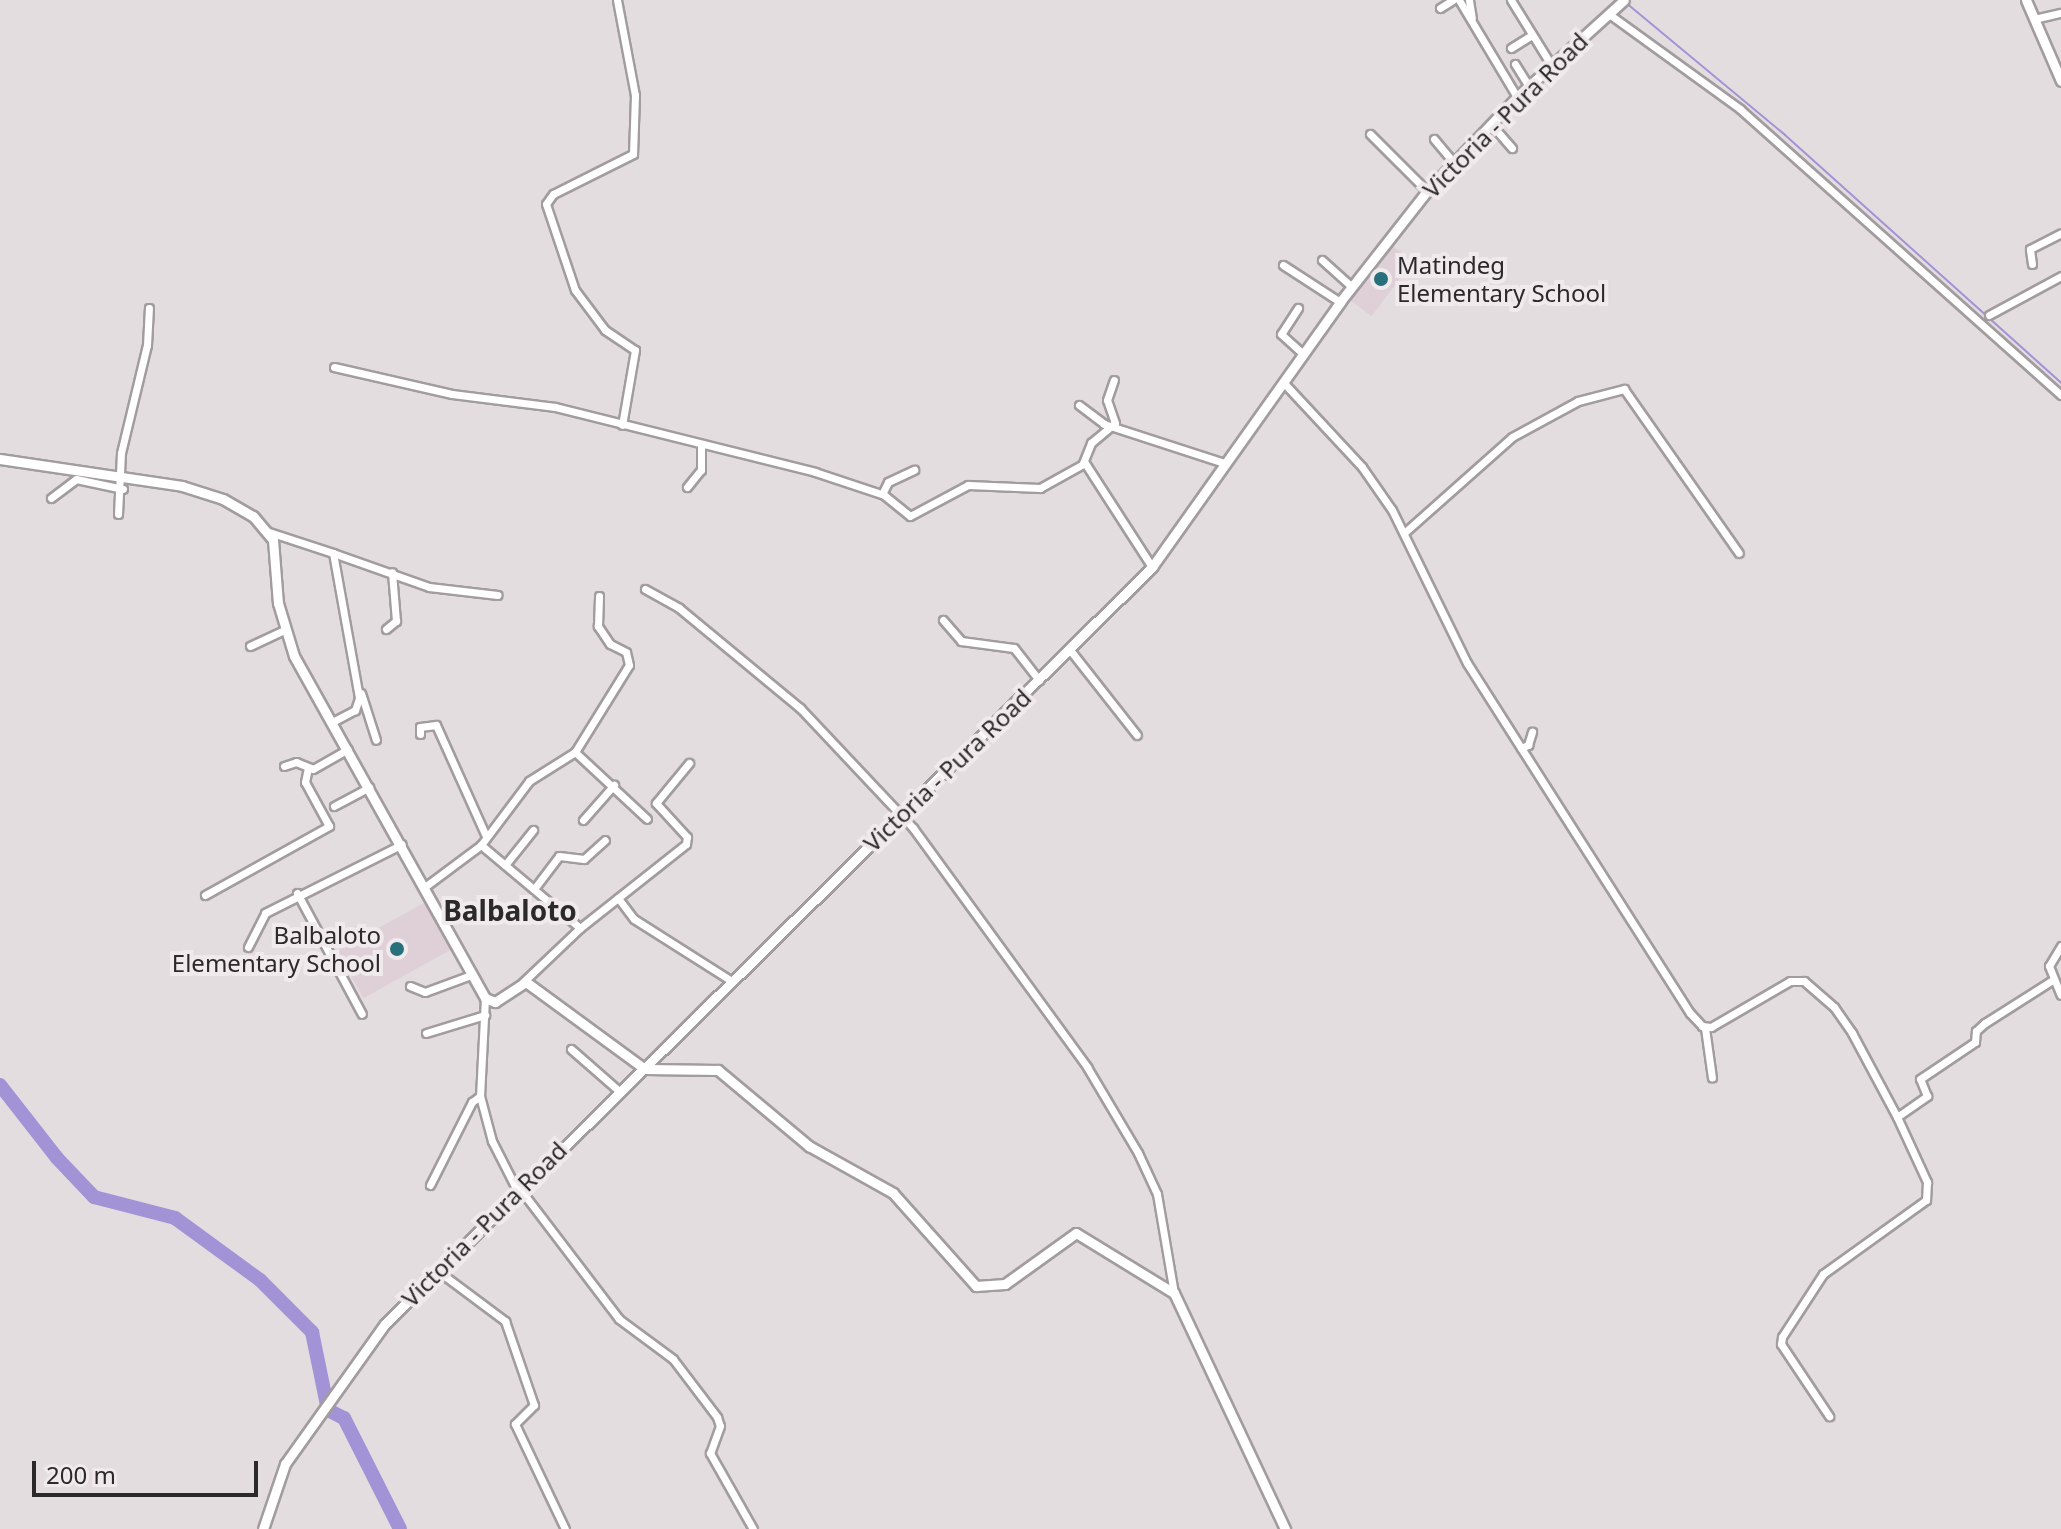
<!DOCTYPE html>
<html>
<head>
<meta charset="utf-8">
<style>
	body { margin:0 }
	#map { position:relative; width:2061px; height:1529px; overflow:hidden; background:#e4dde0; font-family:"Noto Sans",sans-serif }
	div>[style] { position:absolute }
	.built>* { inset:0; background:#ded0d6; transform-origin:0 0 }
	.stream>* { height:2px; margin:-1px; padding:0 1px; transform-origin:1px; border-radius:1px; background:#a193d5 }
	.river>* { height:14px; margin:-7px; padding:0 7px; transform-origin:7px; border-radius:7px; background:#a193d5 }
	.roads { filter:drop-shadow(2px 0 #a29c9f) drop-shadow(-2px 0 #a29c9f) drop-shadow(0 2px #a29c9f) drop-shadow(0 -2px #a29c9f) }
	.street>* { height:7px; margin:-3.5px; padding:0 3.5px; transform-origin:3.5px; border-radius:3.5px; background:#fff }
	.secondary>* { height:9px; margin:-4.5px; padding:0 4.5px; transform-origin:4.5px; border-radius:4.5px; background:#fff }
	.dots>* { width:22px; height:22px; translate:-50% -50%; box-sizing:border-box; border:4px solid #f1eaed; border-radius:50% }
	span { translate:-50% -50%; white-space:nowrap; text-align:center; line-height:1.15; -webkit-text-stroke:8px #f1eaed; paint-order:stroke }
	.street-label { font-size:24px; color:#2b292a }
	.poi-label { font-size:24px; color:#2b292a }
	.left { translate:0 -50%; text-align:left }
	.right { translate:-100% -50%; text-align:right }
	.quarter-label { font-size:28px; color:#2b292a; font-weight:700 }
	.scale { position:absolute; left:32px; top:1461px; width:226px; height:36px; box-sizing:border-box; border:4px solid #2b292a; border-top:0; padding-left:10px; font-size:24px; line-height:28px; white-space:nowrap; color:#2b292a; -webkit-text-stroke:6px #f1eaed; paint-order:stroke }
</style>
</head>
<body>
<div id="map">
	<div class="built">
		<div style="left:1389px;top:243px;width:30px;height:69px;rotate:37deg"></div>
		<div style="left:429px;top:900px;width:54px;height:105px;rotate:61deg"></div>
	</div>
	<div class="stream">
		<div style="left:1625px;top:2px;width:208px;rotate:39.7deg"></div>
		<div style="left:1785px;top:135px;width:371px;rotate:41.9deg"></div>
	</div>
	<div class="river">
		<div style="left:0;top:1085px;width:93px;rotate:52deg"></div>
		<div style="left:57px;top:1158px;width:54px;rotate:46.5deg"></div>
		<div style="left:94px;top:1197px;width:84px;rotate:14.5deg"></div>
		<div style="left:175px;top:1218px;width:105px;rotate:36.1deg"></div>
		<div style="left:260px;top:1280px;width:74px;rotate:45deg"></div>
		<div style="left:312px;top:1332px;width:80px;rotate:78.4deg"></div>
		<div style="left:328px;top:1410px;width:18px;rotate:27deg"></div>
		<div style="left:344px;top:1418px;width:124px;rotate:63.2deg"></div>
	</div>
	<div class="roads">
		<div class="street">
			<div style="left:617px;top:0;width:97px;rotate:79.3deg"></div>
			<div style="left:635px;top:95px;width:59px;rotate:91.9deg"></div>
			<div style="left:633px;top:154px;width:89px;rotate:153.4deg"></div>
			<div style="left:553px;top:194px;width:12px;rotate:125deg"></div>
			<div style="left:546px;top:204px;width:91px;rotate:71.4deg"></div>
			<div style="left:575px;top:290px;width:50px;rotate:53.1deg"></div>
			<div style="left:605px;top:330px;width:36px;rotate:34deg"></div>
			<div style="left:635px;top:350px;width:76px;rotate:99.8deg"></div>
			<div style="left:1459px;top:0;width:113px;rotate:59.1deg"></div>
			<div style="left:1469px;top:0;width:18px;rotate:81deg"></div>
			<div style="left:1511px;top:0;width:78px;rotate:58.2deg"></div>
			<div style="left:1440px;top:8px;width:15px;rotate:-32deg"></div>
			<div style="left:1609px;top:14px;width:162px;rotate:35.9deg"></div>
			<div style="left:1740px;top:109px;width:430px;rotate:41.7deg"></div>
			<div style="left:2034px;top:19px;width:28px;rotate:-13deg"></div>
			<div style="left:1511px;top:48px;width:25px;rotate:-32deg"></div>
			<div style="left:1515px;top:64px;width:26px;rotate:58deg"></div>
			<div style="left:1491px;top:124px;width:32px;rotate:49deg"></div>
			<div style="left:1370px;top:134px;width:81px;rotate:45deg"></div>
			<div style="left:1434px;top:139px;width:30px;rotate:50deg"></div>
			<div style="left:1322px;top:260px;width:40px;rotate:42deg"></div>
			<div style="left:2032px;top:264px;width:15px;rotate:-98deg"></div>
			<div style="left:2030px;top:249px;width:35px;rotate:-27deg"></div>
			<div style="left:1283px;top:265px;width:68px;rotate:33deg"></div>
			<div style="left:1298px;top:308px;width:31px;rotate:123deg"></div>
			<div style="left:1281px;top:334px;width:30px;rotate:42deg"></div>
			<div style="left:1989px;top:315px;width:82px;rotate:-28.4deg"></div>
			<div style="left:334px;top:367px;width:121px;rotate:12.9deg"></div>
			<div style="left:452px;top:394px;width:104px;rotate:7.2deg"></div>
			<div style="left:555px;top:407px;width:268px;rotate:14deg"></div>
			<div style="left:815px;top:472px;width:73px;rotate:18.4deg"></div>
			<div style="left:884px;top:495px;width:33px;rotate:39deg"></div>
			<div style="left:910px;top:516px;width:66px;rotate:-28.1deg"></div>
			<div style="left:968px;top:485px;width:72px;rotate:2.4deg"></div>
			<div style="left:1040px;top:488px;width:51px;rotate:-29.1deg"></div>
			<div style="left:1085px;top:463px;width:124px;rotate:57.2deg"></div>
			<div style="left:1283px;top:382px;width:116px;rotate:47.1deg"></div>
			<div style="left:1362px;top:467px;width:52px;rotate:55.1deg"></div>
			<div style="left:1392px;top:510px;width:170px;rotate:63.9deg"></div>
			<div style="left:1467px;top:663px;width:415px;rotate:57.5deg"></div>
			<div style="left:1690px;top:1013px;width:18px;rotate:47deg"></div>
			<div style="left:1702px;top:1026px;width:9px;rotate:6deg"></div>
			<div style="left:1711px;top:1027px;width:91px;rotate:-30.2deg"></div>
			<div style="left:1790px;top:981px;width:14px"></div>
			<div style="left:1804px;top:981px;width:40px;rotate:41deg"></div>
			<div style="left:1834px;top:1007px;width:32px;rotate:55deg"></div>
			<div style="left:1852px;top:1033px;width:95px;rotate:61.8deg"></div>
			<div style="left:1897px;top:1117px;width:72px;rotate:65.2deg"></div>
			<div style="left:1927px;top:1182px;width:18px;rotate:93deg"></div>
			<div style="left:1926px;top:1200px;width:127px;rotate:144.3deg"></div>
			<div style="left:1823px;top:1274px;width:75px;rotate:123.1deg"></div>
			<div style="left:1782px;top:1337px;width:7px;rotate:98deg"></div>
			<div style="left:1781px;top:1344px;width:87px;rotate:56.3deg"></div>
			<div style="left:1079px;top:405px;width:31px;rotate:37deg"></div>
			<div style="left:1104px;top:424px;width:126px;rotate:18deg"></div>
			<div style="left:1083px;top:463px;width:22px;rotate:-68deg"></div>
			<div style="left:1091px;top:443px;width:31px;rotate:-40deg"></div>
			<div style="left:1115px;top:423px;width:24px;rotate:-109deg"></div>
			<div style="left:1107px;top:400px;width:21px;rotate:-71deg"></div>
			<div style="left:687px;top:487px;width:22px;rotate:-51deg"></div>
			<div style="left:701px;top:470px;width:24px;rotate:-90deg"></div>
			<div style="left:882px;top:494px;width:13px;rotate:-63deg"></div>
			<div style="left:888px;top:482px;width:29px;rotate:-25deg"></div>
			<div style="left:51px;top:498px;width:31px;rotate:-37deg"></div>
			<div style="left:76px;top:479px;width:48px;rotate:12deg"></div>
			<div style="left:118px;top:514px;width:61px;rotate:-87.2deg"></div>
			<div style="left:121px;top:453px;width:111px;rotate:-76.5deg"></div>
			<div style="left:147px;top:345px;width:37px;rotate:-87deg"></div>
			<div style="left:269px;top:532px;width:67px;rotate:18.2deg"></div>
			<div style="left:333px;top:553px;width:147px;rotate:79.8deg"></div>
			<div style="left:359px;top:698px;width:13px;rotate:108deg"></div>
			<div style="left:355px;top:710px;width:26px;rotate:152deg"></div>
			<div style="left:1404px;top:533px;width:144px;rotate:-41.6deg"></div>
			<div style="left:1512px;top:437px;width:75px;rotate:-28.6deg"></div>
			<div style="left:1578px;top:401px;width:48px;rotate:-14.6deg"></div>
			<div style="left:1624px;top:389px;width:200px;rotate:55deg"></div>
			<div style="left:333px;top:553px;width:102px;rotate:19.5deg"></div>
			<div style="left:429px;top:587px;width:69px;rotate:6.6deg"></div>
			<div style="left:645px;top:589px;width:39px;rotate:29deg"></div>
			<div style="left:679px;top:608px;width:157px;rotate:39.6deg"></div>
			<div style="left:800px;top:708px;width:165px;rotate:46.7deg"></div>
			<div style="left:913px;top:828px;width:296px;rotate:53.9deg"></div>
			<div style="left:1087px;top:1067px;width:100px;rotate:59.3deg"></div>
			<div style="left:1138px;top:1153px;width:45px;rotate:65.1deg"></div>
			<div style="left:1157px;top:1194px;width:100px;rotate:80.3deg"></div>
			<div style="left:943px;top:620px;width:28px;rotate:49deg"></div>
			<div style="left:961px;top:641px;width:53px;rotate:7.5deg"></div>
			<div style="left:1014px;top:648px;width:41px;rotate:52deg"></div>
			<div style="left:386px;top:629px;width:13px;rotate:-39deg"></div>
			<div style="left:396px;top:621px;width:49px;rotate:-94.7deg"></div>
			<div style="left:250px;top:646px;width:38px;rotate:-25deg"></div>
			<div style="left:1070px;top:650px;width:108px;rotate:51.8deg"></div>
			<div style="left:361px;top:693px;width:49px;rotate:72.3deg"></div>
			<div style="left:420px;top:734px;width:7px;rotate:-90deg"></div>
			<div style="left:420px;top:727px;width:16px;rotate:-7deg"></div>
			<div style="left:436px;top:725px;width:120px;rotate:65.8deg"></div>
			<div style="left:1521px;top:748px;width:8px;rotate:-23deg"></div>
			<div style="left:1528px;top:745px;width:14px;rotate:-73deg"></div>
			<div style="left:575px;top:752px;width:98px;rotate:42.9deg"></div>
			<div style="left:284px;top:766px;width:13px;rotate:-18deg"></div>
			<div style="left:296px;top:762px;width:18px;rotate:22deg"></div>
			<div style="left:313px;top:769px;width:40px;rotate:-29.7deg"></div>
			<div style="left:334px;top:806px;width:40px;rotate:-28deg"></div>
			<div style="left:583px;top:820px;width:47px;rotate:-48.5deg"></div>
			<div style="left:481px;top:845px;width:80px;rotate:-53.1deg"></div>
			<div style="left:529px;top:781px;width:54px;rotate:-32.2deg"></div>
			<div style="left:575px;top:752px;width:102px;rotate:-58.2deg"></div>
			<div style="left:629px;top:665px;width:13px;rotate:-103deg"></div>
			<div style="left:626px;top:652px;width:18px;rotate:-153deg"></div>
			<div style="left:610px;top:644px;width:22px;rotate:-124deg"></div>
			<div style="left:598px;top:626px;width:30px;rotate:-88deg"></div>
			<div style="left:505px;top:865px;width:45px;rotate:-51.3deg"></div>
			<div style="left:426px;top:886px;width:69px;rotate:-36.7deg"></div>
			<div style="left:481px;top:845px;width:129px;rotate:40deg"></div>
			<div style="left:580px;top:928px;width:79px;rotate:136.5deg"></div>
			<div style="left:534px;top:889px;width:41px;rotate:-52.9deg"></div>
			<div style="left:559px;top:856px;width:25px;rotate:7deg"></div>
			<div style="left:584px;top:859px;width:28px;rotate:-42deg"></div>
			<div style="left:297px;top:893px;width:137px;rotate:61.8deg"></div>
			<div style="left:205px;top:895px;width:142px;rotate:-29.1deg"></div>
			<div style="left:329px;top:826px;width:50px;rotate:-118.6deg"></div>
			<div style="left:305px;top:782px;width:14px;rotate:-78deg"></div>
			<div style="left:618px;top:898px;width:26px;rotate:53deg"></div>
			<div style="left:634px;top:919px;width:114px;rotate:32.4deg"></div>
			<div style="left:580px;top:928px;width:135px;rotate:-38.4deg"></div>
			<div style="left:686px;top:844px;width:7px;rotate:-82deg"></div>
			<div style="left:687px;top:837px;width:46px;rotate:-132.4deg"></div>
			<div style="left:656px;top:803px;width:52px;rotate:-50.5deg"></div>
			<div style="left:2061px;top:946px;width:23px;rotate:121deg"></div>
			<div style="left:2049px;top:966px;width:31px;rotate:68deg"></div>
			<div style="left:248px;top:947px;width:38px;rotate:-63deg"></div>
			<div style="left:265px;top:913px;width:153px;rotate:-26.7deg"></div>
			<div style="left:410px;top:986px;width:16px;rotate:22deg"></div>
			<div style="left:425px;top:992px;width:49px;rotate:-20.3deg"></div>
			<div style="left:485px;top:998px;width:98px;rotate:92.9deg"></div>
			<div style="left:480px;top:1096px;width:47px;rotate:75.1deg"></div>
			<div style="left:492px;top:1141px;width:57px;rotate:63deg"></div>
			<div style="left:1705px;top:1028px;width:50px;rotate:82deg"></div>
			<div style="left:426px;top:1033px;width:62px;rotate:-17deg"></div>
			<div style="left:571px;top:1049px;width:64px;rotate:41.2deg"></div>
			<div style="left:1897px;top:1117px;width:37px;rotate:-35deg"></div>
			<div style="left:1927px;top:1096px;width:18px;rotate:-112deg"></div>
			<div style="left:1920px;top:1079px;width:66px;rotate:-33.9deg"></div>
			<div style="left:1975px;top:1042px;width:11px;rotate:-85deg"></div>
			<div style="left:1976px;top:1031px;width:12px;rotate:-42deg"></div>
			<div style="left:1985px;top:1023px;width:78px;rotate:-32.5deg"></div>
			<div style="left:430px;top:1185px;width:93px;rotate:-63.2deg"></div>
			<div style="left:472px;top:1102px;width:10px;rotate:-37deg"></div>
			<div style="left:520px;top:1189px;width:163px;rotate:52.7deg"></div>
			<div style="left:619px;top:1319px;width:67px;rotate:36.5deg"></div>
			<div style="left:673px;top:1359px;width:73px;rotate:52.8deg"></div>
			<div style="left:717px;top:1417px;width:9px;rotate:72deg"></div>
			<div style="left:720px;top:1426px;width:29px;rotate:110deg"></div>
			<div style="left:710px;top:1453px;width:87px;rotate:60.5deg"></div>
			<div style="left:438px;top:1271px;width:84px;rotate:36.7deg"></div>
			<div style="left:505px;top:1321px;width:89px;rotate:71deg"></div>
			<div style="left:534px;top:1405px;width:27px;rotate:135deg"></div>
			<div style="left:515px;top:1424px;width:116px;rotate:64.5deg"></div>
		</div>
		<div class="secondary">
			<div style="left:2026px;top:0;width:88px;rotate:66.6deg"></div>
			<div style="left:0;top:459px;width:184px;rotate:8.4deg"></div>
			<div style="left:182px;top:486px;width:43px;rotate:17.6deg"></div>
			<div style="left:223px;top:499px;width:34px;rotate:30deg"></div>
			<div style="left:253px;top:516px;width:31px;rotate:50deg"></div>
			<div style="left:273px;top:540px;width:63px;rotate:85.5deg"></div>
			<div style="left:278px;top:603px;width:55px;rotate:73.2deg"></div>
			<div style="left:294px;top:656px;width:392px;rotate:60.8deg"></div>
			<div style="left:485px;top:998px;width:11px;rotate:22deg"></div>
			<div style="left:495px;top:1002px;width:37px;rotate:-33deg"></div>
			<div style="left:526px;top:982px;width:147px;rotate:36.2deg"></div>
			<div style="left:645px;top:1069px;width:73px;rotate:0.8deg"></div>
			<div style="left:718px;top:1070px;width:119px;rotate:39.9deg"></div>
			<div style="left:809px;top:1146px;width:96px;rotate:29.2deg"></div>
			<div style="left:893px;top:1193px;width:125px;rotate:48.3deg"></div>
			<div style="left:976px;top:1286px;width:29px;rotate:-4deg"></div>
			<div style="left:1005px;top:1284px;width:87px;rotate:-35.7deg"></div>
			<div style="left:1076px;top:1233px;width:115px;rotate:31.5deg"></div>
			<div style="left:1174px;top:1293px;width:261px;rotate:64.8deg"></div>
			<div style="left:263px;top:1529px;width:69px;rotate:-71.3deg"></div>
			<div style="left:285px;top:1464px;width:172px;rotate:-54.5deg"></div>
			<div style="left:385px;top:1324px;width:1078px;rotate:-44.62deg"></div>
			<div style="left:1152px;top:567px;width:325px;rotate:-54.6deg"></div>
			<div style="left:1340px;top:302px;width:141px;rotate:-51.9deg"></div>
			<div style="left:1427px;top:191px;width:130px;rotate:-46.2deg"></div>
			<div style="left:1517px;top:97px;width:144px;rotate:-42.2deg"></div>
		</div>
	</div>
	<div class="dots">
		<div style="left:1381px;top:279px;background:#28707b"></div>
		<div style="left:397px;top:949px;background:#28707b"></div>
	</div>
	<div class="street-label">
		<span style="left:1505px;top:115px;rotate:-45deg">Victoria - Pura Road</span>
		<span style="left:947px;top:770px;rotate:-44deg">Victoria - Pura Road</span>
		<span style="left:484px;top:1224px;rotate:-45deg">Victoria - Pura Road</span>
	</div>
	<div class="poi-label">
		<span class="left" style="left:1397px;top:279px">Matindeg<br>Elementary School</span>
		<span class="right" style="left:381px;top:949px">Balbaloto<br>Elementary School</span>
	</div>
	<div class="quarter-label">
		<span style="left:510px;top:910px">Balbaloto</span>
	</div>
	<div class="scale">200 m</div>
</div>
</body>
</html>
